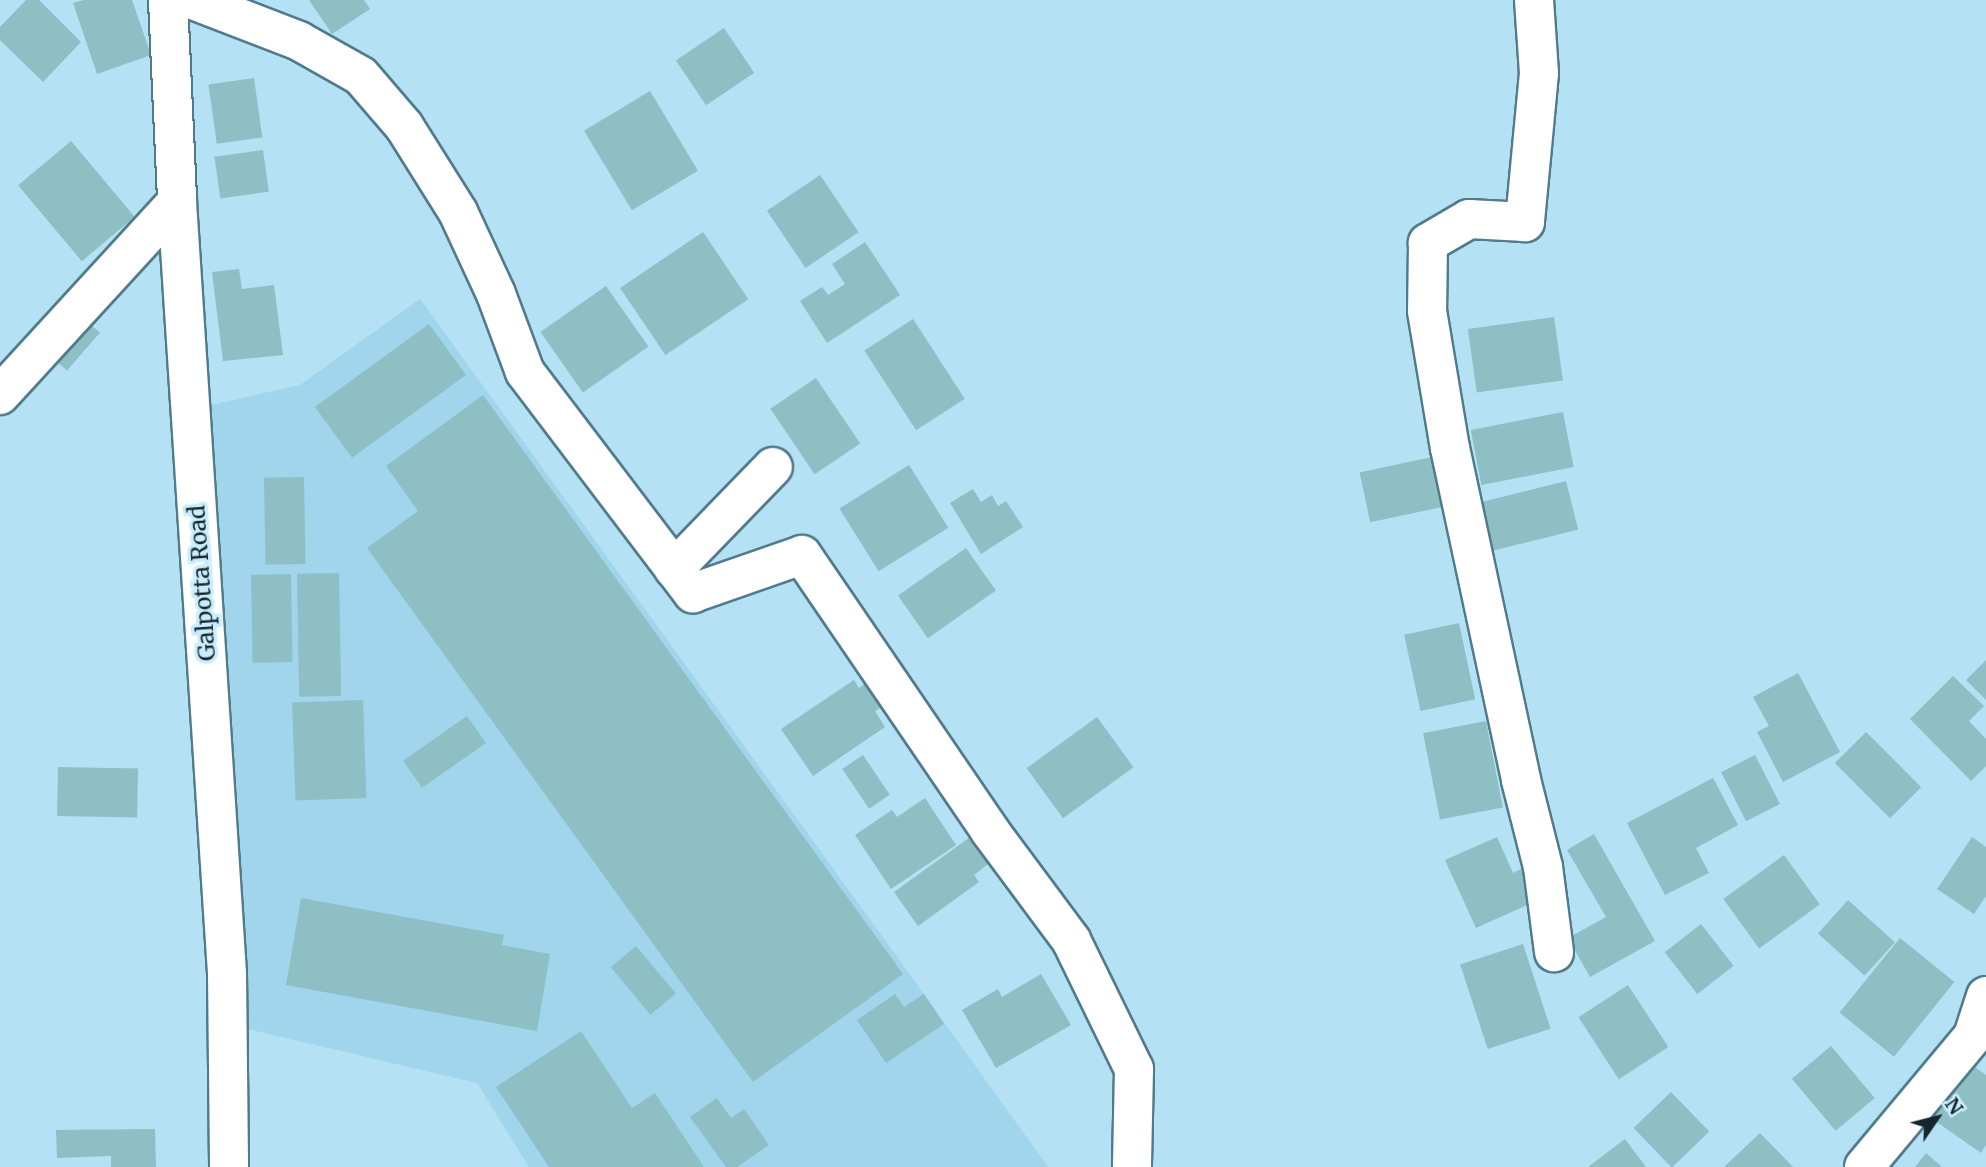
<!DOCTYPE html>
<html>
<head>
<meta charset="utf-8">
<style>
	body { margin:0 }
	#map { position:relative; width:1986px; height:1167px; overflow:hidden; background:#b4e1f4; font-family:Merriweather,serif }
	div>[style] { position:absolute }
	.built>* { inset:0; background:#a0d5eb }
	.building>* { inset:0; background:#8dbfc5; transform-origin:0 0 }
	.roads { filter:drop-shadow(2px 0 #517b8c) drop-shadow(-2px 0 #517b8c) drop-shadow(0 2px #517b8c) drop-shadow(0 -2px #517b8c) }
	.minor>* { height:38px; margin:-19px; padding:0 19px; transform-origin:19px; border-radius:19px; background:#fff }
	span { translate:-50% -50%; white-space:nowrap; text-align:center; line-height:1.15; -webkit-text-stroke:7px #c9edfc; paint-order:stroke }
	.street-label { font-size:23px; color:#15272e }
	.north { position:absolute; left:1902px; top:1083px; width:70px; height:70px; -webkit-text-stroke:5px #c9edfc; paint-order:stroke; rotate:55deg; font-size:19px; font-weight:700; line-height:28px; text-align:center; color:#15272e }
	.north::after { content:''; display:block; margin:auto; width:24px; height:32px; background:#15272e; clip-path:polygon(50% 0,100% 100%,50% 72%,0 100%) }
</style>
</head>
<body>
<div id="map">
	<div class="built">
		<div style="clip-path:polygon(420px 299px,924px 994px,1048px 1167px,529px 1167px,477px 1083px,243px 1028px,211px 405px,300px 385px)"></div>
	</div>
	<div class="building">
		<div style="clip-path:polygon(26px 0,39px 0,81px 42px,43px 82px,0 40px,0 27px)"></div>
		<div style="clip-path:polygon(84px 0,132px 0,151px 55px,97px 74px,73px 3px)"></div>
		<div style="clip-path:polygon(309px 0,364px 0,370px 9px,332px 34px)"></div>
		<div style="left:724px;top:28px;width:54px;height:58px;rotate:56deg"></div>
		<div style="left:254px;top:78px;width:60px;height:46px;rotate:82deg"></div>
		<div style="left:650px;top:91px;width:93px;height:77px;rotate:59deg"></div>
		<div style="left:71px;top:141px;width:99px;height:69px;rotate:50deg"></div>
		<div style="left:263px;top:150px;width:42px;height:49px;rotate:82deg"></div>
		<div style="left:820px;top:175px;width:69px;height:64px;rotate:56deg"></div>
		<div style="left:703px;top:232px;width:81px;height:100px;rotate:56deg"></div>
		<div style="clip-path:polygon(865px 242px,900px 295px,827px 343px,800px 301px,822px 287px,828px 295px,845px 284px,832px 264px)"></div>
		<div style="clip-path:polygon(239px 269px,242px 289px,274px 285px,283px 355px,223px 361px,212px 272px)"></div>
		<div style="left:606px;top:286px;width:74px;height:80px;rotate:55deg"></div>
		<div style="left:1554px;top:317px;width:64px;height:87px;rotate:82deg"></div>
		<div style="left:84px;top:319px;width:21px;height:50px;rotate:41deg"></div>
		<div style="left:913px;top:319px;width:95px;height:58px;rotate:57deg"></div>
		<div style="left:429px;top:324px;width:63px;height:141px;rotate:54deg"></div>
		<div style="left:816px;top:378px;width:79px;height:55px;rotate:56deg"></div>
		<div style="clip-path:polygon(483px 395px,903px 974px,753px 1082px,367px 548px,418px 511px,386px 466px)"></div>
		<div style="left:1563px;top:412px;width:56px;height:94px;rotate:79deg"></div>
		<div style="left:1432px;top:457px;width:51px;height:74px;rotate:78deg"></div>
		<div style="left:909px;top:465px;width:74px;height:82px;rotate:58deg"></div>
		<div style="left:304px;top:477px;width:87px;height:40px;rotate:89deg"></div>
		<div style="left:1566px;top:481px;width:50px;height:87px;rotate:76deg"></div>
		<div style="clip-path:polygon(973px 489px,981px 502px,992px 495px,998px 506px,1006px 501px,1023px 527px,981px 554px,950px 503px)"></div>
		<div style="left:966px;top:548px;width:52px;height:83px;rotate:55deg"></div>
		<div style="left:339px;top:573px;width:123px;height:42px;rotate:89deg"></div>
		<div style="left:291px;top:574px;width:88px;height:40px;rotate:89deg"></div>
		<div style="left:1459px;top:623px;width:78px;height:56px;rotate:78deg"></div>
		<div style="clip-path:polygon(1986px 660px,1986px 700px,1966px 680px)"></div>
		<div style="clip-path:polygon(1798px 673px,1840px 752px,1783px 782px,1757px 732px,1769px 726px,1753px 697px)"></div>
		<div style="clip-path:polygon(1953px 676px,1984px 706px,1969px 721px,1986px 739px,1986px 766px,1971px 781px,1910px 719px)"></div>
		<div style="clip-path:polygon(854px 680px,859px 688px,869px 681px,885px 705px,875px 711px,885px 727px,813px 776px,781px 729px)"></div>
		<div style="left:363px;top:700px;width:98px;height:71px;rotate:88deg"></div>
		<div style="left:467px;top:716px;width:33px;height:78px;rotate:55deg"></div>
		<div style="left:1097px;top:717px;width:62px;height:87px;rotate:54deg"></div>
		<div style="left:1486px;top:721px;width:88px;height:64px;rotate:79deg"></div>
		<div style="left:1866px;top:732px;width:78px;height:44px;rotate:45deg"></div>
		<div style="left:863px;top:755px;width:48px;height:25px;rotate:56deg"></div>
		<div style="left:1755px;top:755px;width:55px;height:38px;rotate:63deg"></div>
		<div style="left:58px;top:767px;width:80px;height:49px;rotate:1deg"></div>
		<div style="clip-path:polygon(1713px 778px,1738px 825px,1696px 848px,1709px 873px,1665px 895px,1627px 823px)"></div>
		<div style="clip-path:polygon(925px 798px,956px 845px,891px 889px,855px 835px,892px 810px,897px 817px)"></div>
		<div style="clip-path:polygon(1594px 834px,1655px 941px,1590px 977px,1568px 938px,1606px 917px,1567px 850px)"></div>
		<div style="clip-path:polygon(973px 835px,992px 861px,974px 875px,979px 882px,918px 926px,894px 892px)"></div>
		<div style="clip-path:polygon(1497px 837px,1513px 873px,1523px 868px,1538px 900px,1476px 928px,1445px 860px)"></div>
		<div style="clip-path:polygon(1972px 837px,1986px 847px,1986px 896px,1974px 914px,1937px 889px)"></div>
		<div style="left:1784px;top:855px;width:61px;height:75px;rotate:54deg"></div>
		<div style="clip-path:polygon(301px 898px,504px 935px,502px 945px,550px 954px,537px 1031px,286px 985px)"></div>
		<div style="left:1848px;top:900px;width:63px;height:45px;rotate:42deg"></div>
		<div style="left:1701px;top:924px;width:53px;height:46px;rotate:52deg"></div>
		<div style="left:1900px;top:938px;width:70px;height:96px;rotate:39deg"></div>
		<div style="left:1523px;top:944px;width:89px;height:66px;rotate:72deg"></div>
		<div style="left:636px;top:946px;width:62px;height:33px;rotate:50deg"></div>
		<div style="clip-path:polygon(1041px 974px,1071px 1025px,996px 1068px,962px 1010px,998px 989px,1002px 997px)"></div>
		<div style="left:1628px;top:985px;width:74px;height:59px;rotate:57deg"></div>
		<div style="clip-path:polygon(895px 994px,904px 1007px,924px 994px,944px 1024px,886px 1063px,857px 1020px)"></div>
		<div style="clip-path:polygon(581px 1031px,632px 1108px,655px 1093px,704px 1167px,549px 1167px,496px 1087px)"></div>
		<div style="left:1831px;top:1046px;width:68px;height:51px;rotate:50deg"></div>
		<div style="clip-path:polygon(1969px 1063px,1986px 1075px,1986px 1145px,1981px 1153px,1931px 1118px)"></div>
		<div style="left:1671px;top:1092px;width:55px;height:52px;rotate:46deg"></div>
		<div style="clip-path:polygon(717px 1098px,731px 1118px,744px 1109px,769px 1145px,737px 1167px,726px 1167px,690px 1117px)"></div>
		<div style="clip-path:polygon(155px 1129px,156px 1167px,111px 1167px,111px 1156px,57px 1158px,56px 1130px)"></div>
		<div style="clip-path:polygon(1760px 1133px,1793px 1167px,1724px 1167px)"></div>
		<div style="clip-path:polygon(1625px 1139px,1646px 1167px,1588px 1167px)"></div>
		<div style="clip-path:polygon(1926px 1153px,1942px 1167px,1915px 1167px)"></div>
	</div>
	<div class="roads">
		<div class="minor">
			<div style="left:168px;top:0;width:202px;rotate:87.4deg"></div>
			<div style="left:177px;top:202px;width:773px;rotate:86.29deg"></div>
			<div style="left:227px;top:973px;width:194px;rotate:89.4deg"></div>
			<div style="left:193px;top:0;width:114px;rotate:21.1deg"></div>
			<div style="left:299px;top:41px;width:71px;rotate:29.4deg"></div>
			<div style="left:361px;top:76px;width:66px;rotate:49.3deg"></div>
			<div style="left:404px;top:126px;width:102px;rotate:57.9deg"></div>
			<div style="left:458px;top:212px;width:90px;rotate:65.1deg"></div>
			<div style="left:496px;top:294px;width:83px;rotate:69.6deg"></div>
			<div style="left:525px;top:372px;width:278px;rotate:52.8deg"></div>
			<div style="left:693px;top:593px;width:115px;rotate:-19.2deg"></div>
			<div style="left:802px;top:555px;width:334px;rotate:55.7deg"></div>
			<div style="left:990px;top:831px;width:136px;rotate:53.4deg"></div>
			<div style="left:1071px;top:940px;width:144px;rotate:64deg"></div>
			<div style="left:1134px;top:1069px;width:98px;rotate:91.2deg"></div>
			<div style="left:1534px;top:0;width:73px;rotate:86.1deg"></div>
			<div style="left:1539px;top:73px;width:150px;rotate:95.4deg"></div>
			<div style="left:1525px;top:222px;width:56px;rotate:-176.9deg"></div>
			<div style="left:1469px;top:219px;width:48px;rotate:149.7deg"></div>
			<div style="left:1428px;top:243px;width:68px;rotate:90.8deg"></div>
			<div style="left:1427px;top:311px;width:139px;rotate:80.5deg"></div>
			<div style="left:1450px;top:448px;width:340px;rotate:77.9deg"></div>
			<div style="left:1521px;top:780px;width:90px;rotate:75.8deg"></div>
			<div style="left:1543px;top:867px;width:86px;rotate:82.6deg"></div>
			<div style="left:0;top:395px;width:262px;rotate:-47.5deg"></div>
			<div style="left:674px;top:569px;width:142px;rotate:-45.9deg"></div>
			<div style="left:1864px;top:1167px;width:170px;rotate:-50.2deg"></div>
			<div style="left:1973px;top:1036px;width:42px;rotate:-72deg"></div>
		</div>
	</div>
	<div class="street-label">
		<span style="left:202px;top:583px;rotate:-94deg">Galpotta Road</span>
	</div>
	<div class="north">N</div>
</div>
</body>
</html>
